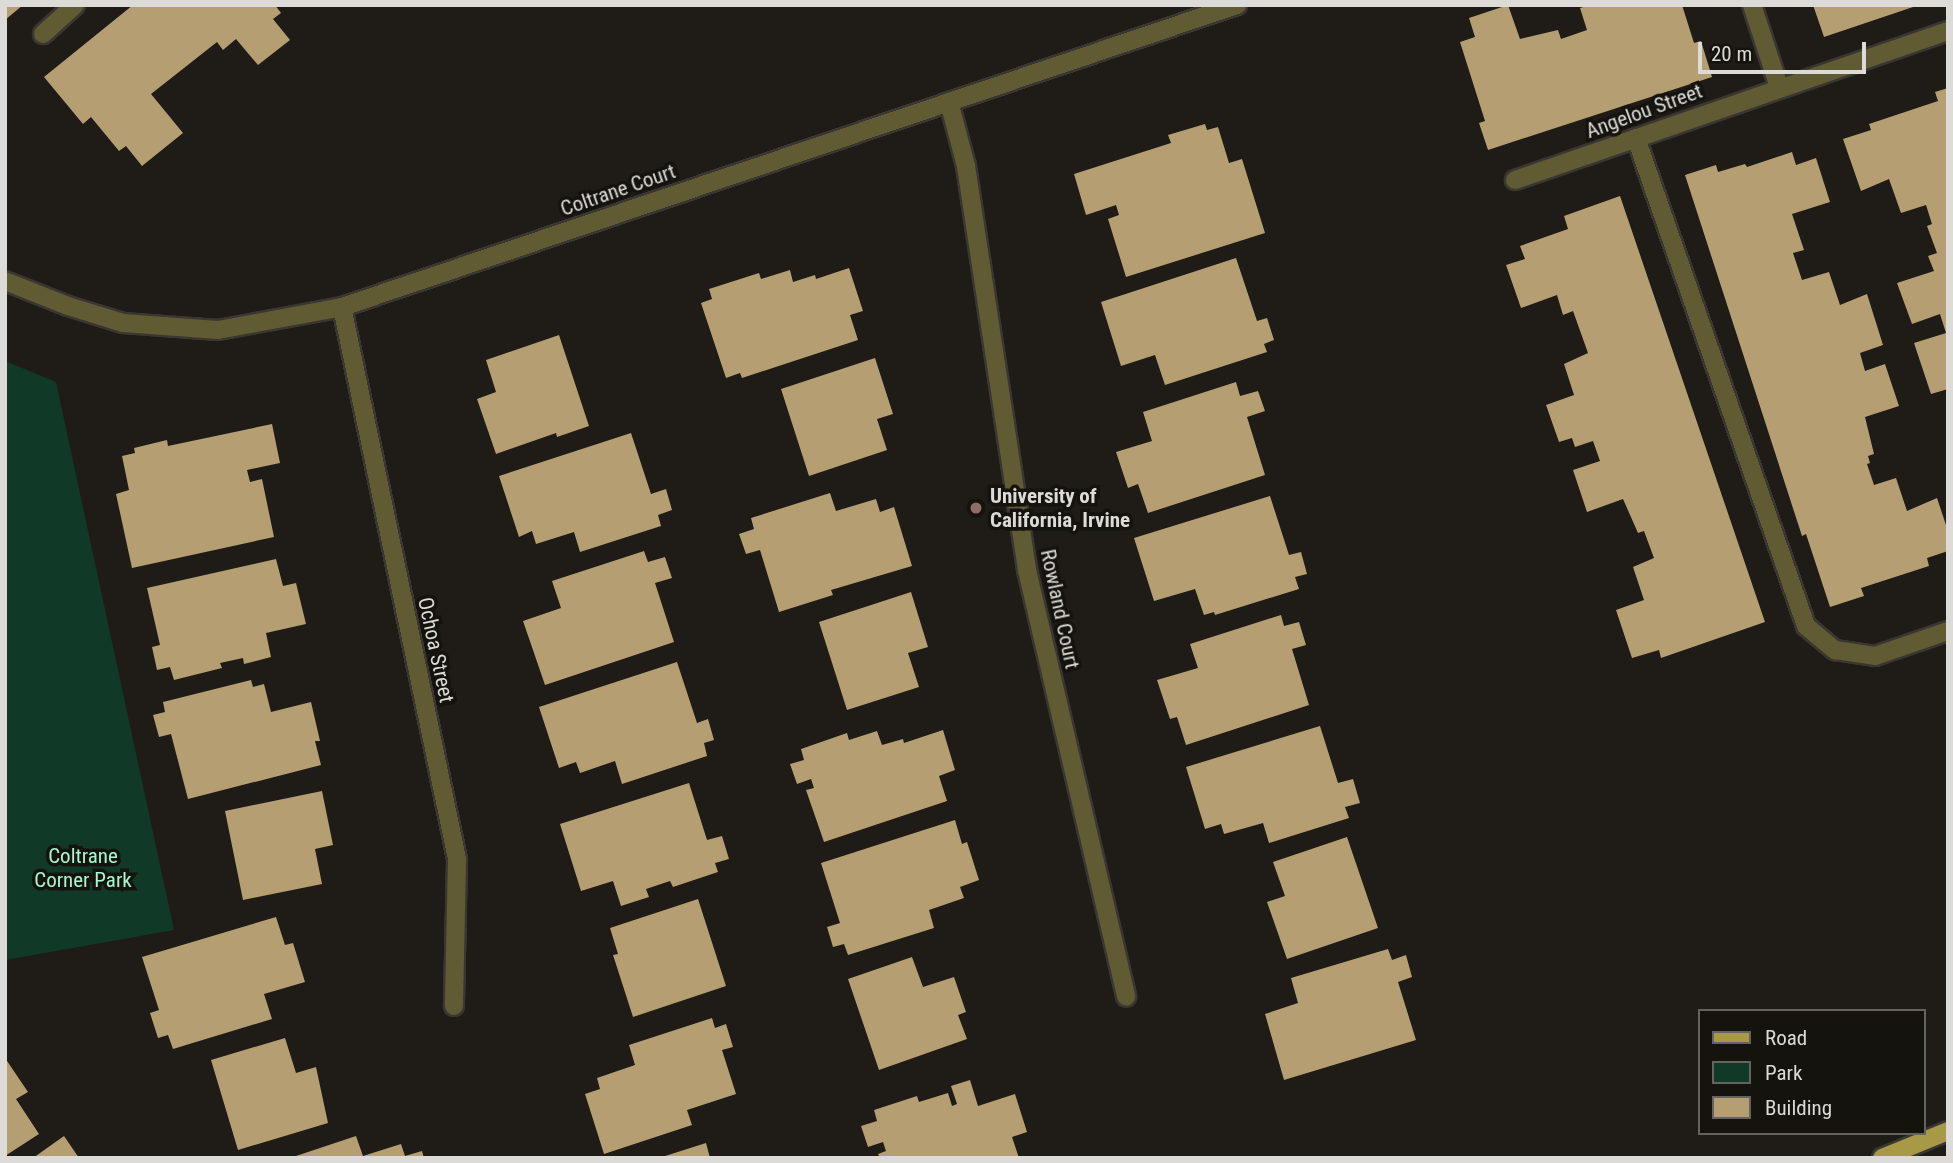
<!DOCTYPE html>
<html>
<head>
<meta charset="utf-8">
<style>
	body { margin:0 }
	#map { position:relative; width:1953px; height:1163px; overflow:hidden; background:#1f1c17; font-family:"Roboto Condensed",sans-serif }
	div>[style] { position:absolute }
	.green>* { inset:0; background:#113928 }
	.building>* { inset:0; background:#b59f72 }
	.roads { filter:drop-shadow(2px 0 #3a3732) drop-shadow(-2px 0 #3a3732) drop-shadow(0 2px #3a3732) drop-shadow(0 -2px #3a3732) }
	.minor>* { height:18px; margin:-9px; padding:0 9px; transform-origin:9px; border-radius:9px; background:#615b34 }
	.major>* { height:18px; margin:-9px; padding:0 9px; transform-origin:9px; border-radius:9px; background:#a79945 }
	.dots>* { width:19px; height:19px; translate:-50% -50%; box-sizing:border-box; border:4px solid #15130e; border-radius:50% }
	span { translate:-50% -50%; white-space:nowrap; text-align:center; line-height:1.15; -webkit-text-stroke:7px #15130e; paint-order:stroke }
	.street-label { font-size:21px; color:#dddbd8 }
	.poi-label { font-size:21px; color:#dddbd8; font-weight:700 }
	.left { translate:0 -50%; text-align:left }
	.park-label { font-size:21px; color:#a6f6ce }
	.frame { position:absolute; inset:0; border:7px solid #dddbd8; pointer-events:none }
	.legend { position:absolute; left:1698px; top:1009px; width:228px; height:126px; box-sizing:border-box; background:#15130e; border:2px solid #65635f; margin:0; padding:9px 12px; list-style:none; font-size:21px; color:#dddbd8 }
	.legend li { display:flex; align-items:center; gap:14px; height:35px }
	.legend b { width:35px; border:2px solid #65635f }
	.scale { position:absolute; left:1698px; top:42px; width:168px; height:32px; box-sizing:border-box; border:4px solid #dddbd8; border-top:0; padding-left:9px; font-size:21px; line-height:24px; white-space:nowrap; color:#dddbd8; -webkit-text-stroke:5px #15130e; paint-order:stroke }
</style>
</head>
<body>
<div id="map">
	<div class="green">
		<div style="clip-path:polygon(5px 361px,56px 382px,174px 930px,5px 960px)"></div>
	</div>
	<div class="building">
		<div style="clip-path:polygon(5px 5px,23px 5px,5px 20px)"></div>
		<div style="clip-path:polygon(133px 5px,275px 5px,281px 13px,273px 19px,290px 40px,258px 65px,236px 39px,223px 50px,217px 42px,151px 94px,183px 133px,142px 166px,126px 146px,119px 151px,91px 117px,83px 124px,44px 77px)"></div>
		<div style="clip-path:polygon(1508px 5px,1520px 39px,1558px 30px,1561px 39px,1587px 30px,1580px 8px,1590px 5px,1682px 5px,1694px 43px,1701px 41px,1712px 77px,1488px 150px,1479px 123px,1485px 121px,1460px 42px,1475px 37px,1469px 18px)"></div>
		<div style="clip-path:polygon(1813px 5px,1916px 5px,1916px 6px,1824px 37px)"></div>
		<div style="clip-path:polygon(1948px 88px,1948px 389px,1931px 394px,1914px 343px,1946px 333px,1940px 314px,1912px 324px,1897px 283px,1934px 271px,1928px 256px,1937px 253px,1927px 226px,1932px 224px,1926px 205px,1901px 213px,1889px 179px,1861px 191px,1843px 139px,1871px 130px,1869px 124px,1938px 101px,1935px 92px)"></div>
		<div style="clip-path:polygon(1205px 124px,1207px 130px,1218px 127px,1229px 163px,1242px 159px,1265px 233px,1126px 277px,1108px 219px,1119px 215px,1116px 205px,1086px 215px,1074px 174px,1171px 143px,1168px 135px)"></div>
		<div style="clip-path:polygon(1792px 152px,1796px 165px,1816px 158px,1830px 202px,1792px 214px,1804px 250px,1793px 253px,1802px 280px,1829px 272px,1840px 305px,1867px 294px,1883px 345px,1860px 353px,1865px 371px,1885px 364px,1899px 406px,1865px 417px,1874px 454px,1868px 456px,1870px 463px,1867px 464px,1874px 485px,1896px 478px,1907px 511px,1937px 498px,1948px 531px,1948px 551px,1927px 558px,1929px 566px,1861px 588px,1864px 596px,1830px 607px,1806px 534px,1802px 536px,1685px 175px,1716px 165px,1718px 172px,1745px 164px,1747px 167px)"></div>
		<div style="clip-path:polygon(1620px 196px,1765px 622px,1661px 658px,1659px 650px,1632px 658px,1616px 610px,1644px 600px,1633px 567px,1654px 558px,1644px 531px,1638px 533px,1623px 499px,1587px 512px,1573px 470px,1600px 461px,1593px 441px,1575px 447px,1572px 438px,1559px 442px,1546px 405px,1574px 395px,1564px 364px,1588px 353px,1573px 311px,1563px 315px,1557px 295px,1521px 308px,1506px 265px,1525px 259px,1520px 246px,1568px 229px,1564px 216px)"></div>
		<div style="clip-path:polygon(1236px 258px,1257px 321px,1267px 318px,1274px 340px,1264px 344px,1267px 352px,1165px 385px,1155px 355px,1121px 366px,1101px 302px)"></div>
		<div style="clip-path:polygon(849px 268px,863px 311px,850px 315px,858px 340px,742px 378px,740px 373px,726px 378px,701px 303px,712px 299px,709px 289px,759px 273px,761px 279px,790px 270px,793px 282px,815px 275px,816px 279px)"></div>
		<div style="clip-path:polygon(559px 335px,589px 426px,557px 437px,556px 433px,496px 454px,477px 399px,496px 392px,486px 360px)"></div>
		<div style="clip-path:polygon(875px 358px,893px 414px,877px 419px,887px 450px,809px 476px,781px 389px)"></div>
		<div style="clip-path:polygon(1236px 382px,1240px 396px,1258px 391px,1265px 411px,1247px 417px,1265px 475px,1148px 513px,1138px 484px,1128px 488px,1116px 452px,1152px 441px,1143px 412px)"></div>
		<div style="clip-path:polygon(272px 424px,280px 463px,247px 470px,250px 482px,262px 479px,274px 537px,132px 568px,116px 494px,129px 490px,122px 456px,135px 453px,134px 448px,167px 440px,168px 446px)"></div>
		<div style="clip-path:polygon(631px 433px,651px 494px,666px 489px,672px 510px,658px 515px,661px 526px,580px 552px,574px 532px,536px 544px,532px 531px,519px 537px,499px 476px)"></div>
		<div style="clip-path:polygon(830px 493px,836px 511px,876px 499px,880px 512px,894px 507px,912px 566px,831px 590px,833px 595px,779px 612px,760px 550px,746px 554px,739px 534px,754px 529px,751px 518px)"></div>
		<div style="clip-path:polygon(1270px 496px,1289px 555px,1301px 552px,1307px 574px,1295px 577px,1299px 589px,1215px 615px,1214px 612px,1204px 615px,1195px 589px,1154px 601px,1134px 538px)"></div>
		<div style="clip-path:polygon(644px 551px,648px 562px,665px 557px,672px 578px,655px 583px,674px 642px,545px 685px,523px 621px,561px 608px,552px 581px)"></div>
		<div style="clip-path:polygon(276px 559px,283px 586px,296px 583px,306px 624px,266px 633px,271px 657px,244px 664px,243px 658px,220px 663px,222px 668px,174px 680px,170px 667px,157px 670px,152px 647px,160px 645px,147px 588px)"></div>
		<div style="clip-path:polygon(911px 592px,928px 647px,908px 653px,919px 687px,847px 710px,819px 622px)"></div>
		<div style="clip-path:polygon(1281px 615px,1284px 626px,1299px 622px,1306px 645px,1292px 649px,1309px 705px,1186px 745px,1177px 717px,1170px 719px,1157px 680px,1198px 668px,1190px 644px)"></div>
		<div style="clip-path:polygon(677px 662px,697px 723px,708px 719px,714px 740px,704px 743px,707px 756px,622px 784px,615px 761px,580px 773px,576px 762px,559px 768px,539px 707px)"></div>
		<div style="clip-path:polygon(251px 680px,253px 687px,264px 684px,271px 712px,311px 702px,320px 741px,315px 741px,321px 765px,188px 799px,171px 734px,159px 737px,153px 715px,165px 712px,163px 702px)"></div>
		<div style="clip-path:polygon(1320px 726px,1338px 783px,1353px 779px,1360px 803px,1345px 807px,1349px 818px,1269px 843px,1263px 823px,1224px 834px,1221px 824px,1205px 829px,1186px 767px)"></div>
		<div style="clip-path:polygon(943px 730px,955px 770px,939px 776px,947px 801px,824px 842px,806px 790px,814px 788px,811px 779px,797px 784px,790px 764px,804px 760px,801px 749px,847px 733px,849px 740px,877px 731px,882px 745px,903px 739px,904px 743px)"></div>
		<div style="clip-path:polygon(689px 783px,707px 840px,722px 836px,729px 859px,715px 863px,718px 872px,673px 887px,670px 881px,646px 889px,649px 897px,621px 906px,613px 881px,581px 891px,560px 824px)"></div>
		<div style="clip-path:polygon(322px 791px,333px 845px,315px 849px,322px 884px,243px 900px,225px 811px)"></div>
		<div style="clip-path:polygon(955px 820px,962px 844px,967px 842px,979px 880px,960px 887px,964px 898px,929px 910px,934px 928px,848px 955px,844px 944px,833px 947px,827px 927px,840px 923px,821px 863px)"></div>
		<div style="clip-path:polygon(1347px 837px,1378px 928px,1287px 959px,1267px 902px,1285px 896px,1273px 862px)"></div>
		<div style="clip-path:polygon(698px 899px,726px 986px,633px 1017px,613px 955px,618px 954px,610px 928px)"></div>
		<div style="clip-path:polygon(276px 917px,285px 945px,293px 943px,305px 982px,264px 994px,272px 1019px,173px 1049px,168px 1035px,158px 1038px,150px 1013px,159px 1010px,142px 957px)"></div>
		<div style="clip-path:polygon(1388px 949px,1392px 960px,1406px 955px,1412px 977px,1398px 982px,1416px 1040px,1284px 1080px,1265px 1014px,1298px 1003px,1291px 978px)"></div>
		<div style="clip-path:polygon(912px 957px,923px 987px,954px 977px,966px 1012px,958px 1015px,967px 1039px,879px 1070px,848px 979px)"></div>
		<div style="clip-path:polygon(712px 1018px,715px 1028px,726px 1024px,733px 1047px,722px 1050px,736px 1094px,687px 1110px,692px 1125px,604px 1154px,585px 1094px,600px 1089px,597px 1078px,635px 1065px,629px 1045px)"></div>
		<div style="clip-path:polygon(285px 1038px,296px 1073px,316px 1067px,328px 1123px,238px 1150px,211px 1060px)"></div>
		<div style="clip-path:polygon(5px 1058px,28px 1092px,16px 1099px,39px 1134px,5px 1156px)"></div>
		<div style="clip-path:polygon(970px 1080px,978px 1106px,1015px 1094px,1027px 1132px,1012px 1137px,1019px 1158px,880px 1158px,878px 1154px,886px 1151px,883px 1142px,868px 1147px,861px 1126px,877px 1121px,874px 1110px,917px 1096px,919px 1102px,948px 1093px,952px 1106px,957px 1104px,951px 1086px)"></div>
		<div style="clip-path:polygon(64px 1136px,79px 1158px,33px 1158px)"></div>
		<div style="clip-path:polygon(356px 1136px,363px 1156px,401px 1144px,405px 1156px,422px 1151px,424px 1158px,290px 1158px)"></div>
		<div style="clip-path:polygon(706px 1143px,710px 1158px,662px 1158px,662px 1157px)"></div>
	</div>
	<div class="roads">
		<div class="minor">
			<div style="left:1752px;top:5px;width:86px;rotate:71.8deg"></div>
			<div style="left:43px;top:34px;width:43px;rotate:-42.2deg"></div>
			<div style="left:949px;top:102px;width:66px;rotate:75.1deg"></div>
			<div style="left:966px;top:166px;width:409px;rotate:81.4deg"></div>
			<div style="left:1027px;top:570px;width:438px;rotate:76.9deg"></div>
			<div style="left:1636px;top:138px;width:517px;rotate:70.79deg"></div>
			<div style="left:1806px;top:626px;width:38px;rotate:40deg"></div>
			<div style="left:1835px;top:650px;width:40px;rotate:8.5deg"></div>
			<div style="left:1875px;top:656px;width:77px;rotate:-18.9deg"></div>
			<div style="left:1515px;top:180px;width:458px;rotate:-19deg"></div>
			<div style="left:5px;top:281px;width:68px;rotate:21.6deg"></div>
			<div style="left:68px;top:306px;width:58px;rotate:17.2deg"></div>
			<div style="left:123px;top:323px;width:95px;rotate:4.2deg"></div>
			<div style="left:218px;top:330px;width:126px;rotate:-10.5deg"></div>
			<div style="left:342px;top:307px;width:945px;rotate:-18.65deg"></div>
			<div style="left:342px;top:307px;width:564px;rotate:78.23deg"></div>
			<div style="left:457px;top:859px;width:147px;rotate:91.2deg"></div>
		</div>
		<div class="major">
			<div style="left:1882px;top:1158px;width:71px;rotate:-22.2deg"></div>
		</div>
	</div>
	<div class="dots">
		<div style="left:976px;top:508px;background:#8d6e63"></div>
	</div>
	<div class="street-label">
		<span style="left:1644px;top:111px;rotate:-20deg">Angelou Street</span>
		<span style="left:618px;top:190px;rotate:-19deg">Coltrane Court</span>
		<span style="left:1060px;top:609px;rotate:78deg">Rowland Court</span>
		<span style="left:436px;top:650px;rotate:78deg">Ochoa Street</span>
	</div>
	<div class="poi-label">
		<span class="left" style="left:990px;top:508px">University of<br>California, Irvine</span>
	</div>
	<div class="park-label">
		<span style="left:83px;top:868px">Coltrane<br>Corner Park</span>
	</div>
	<div class="frame"></div>
	<ul class="legend">
	<li><b style="height:9px;background:#a79945"></b>Road</li>
	<li><b style="height:19px;background:#113928"></b>Park</li>
	<li><b style="height:19px;background:#b59f72"></b>Building</li>
	</ul>
	<div class="scale">20 m</div>
</div>
</body>
</html>
